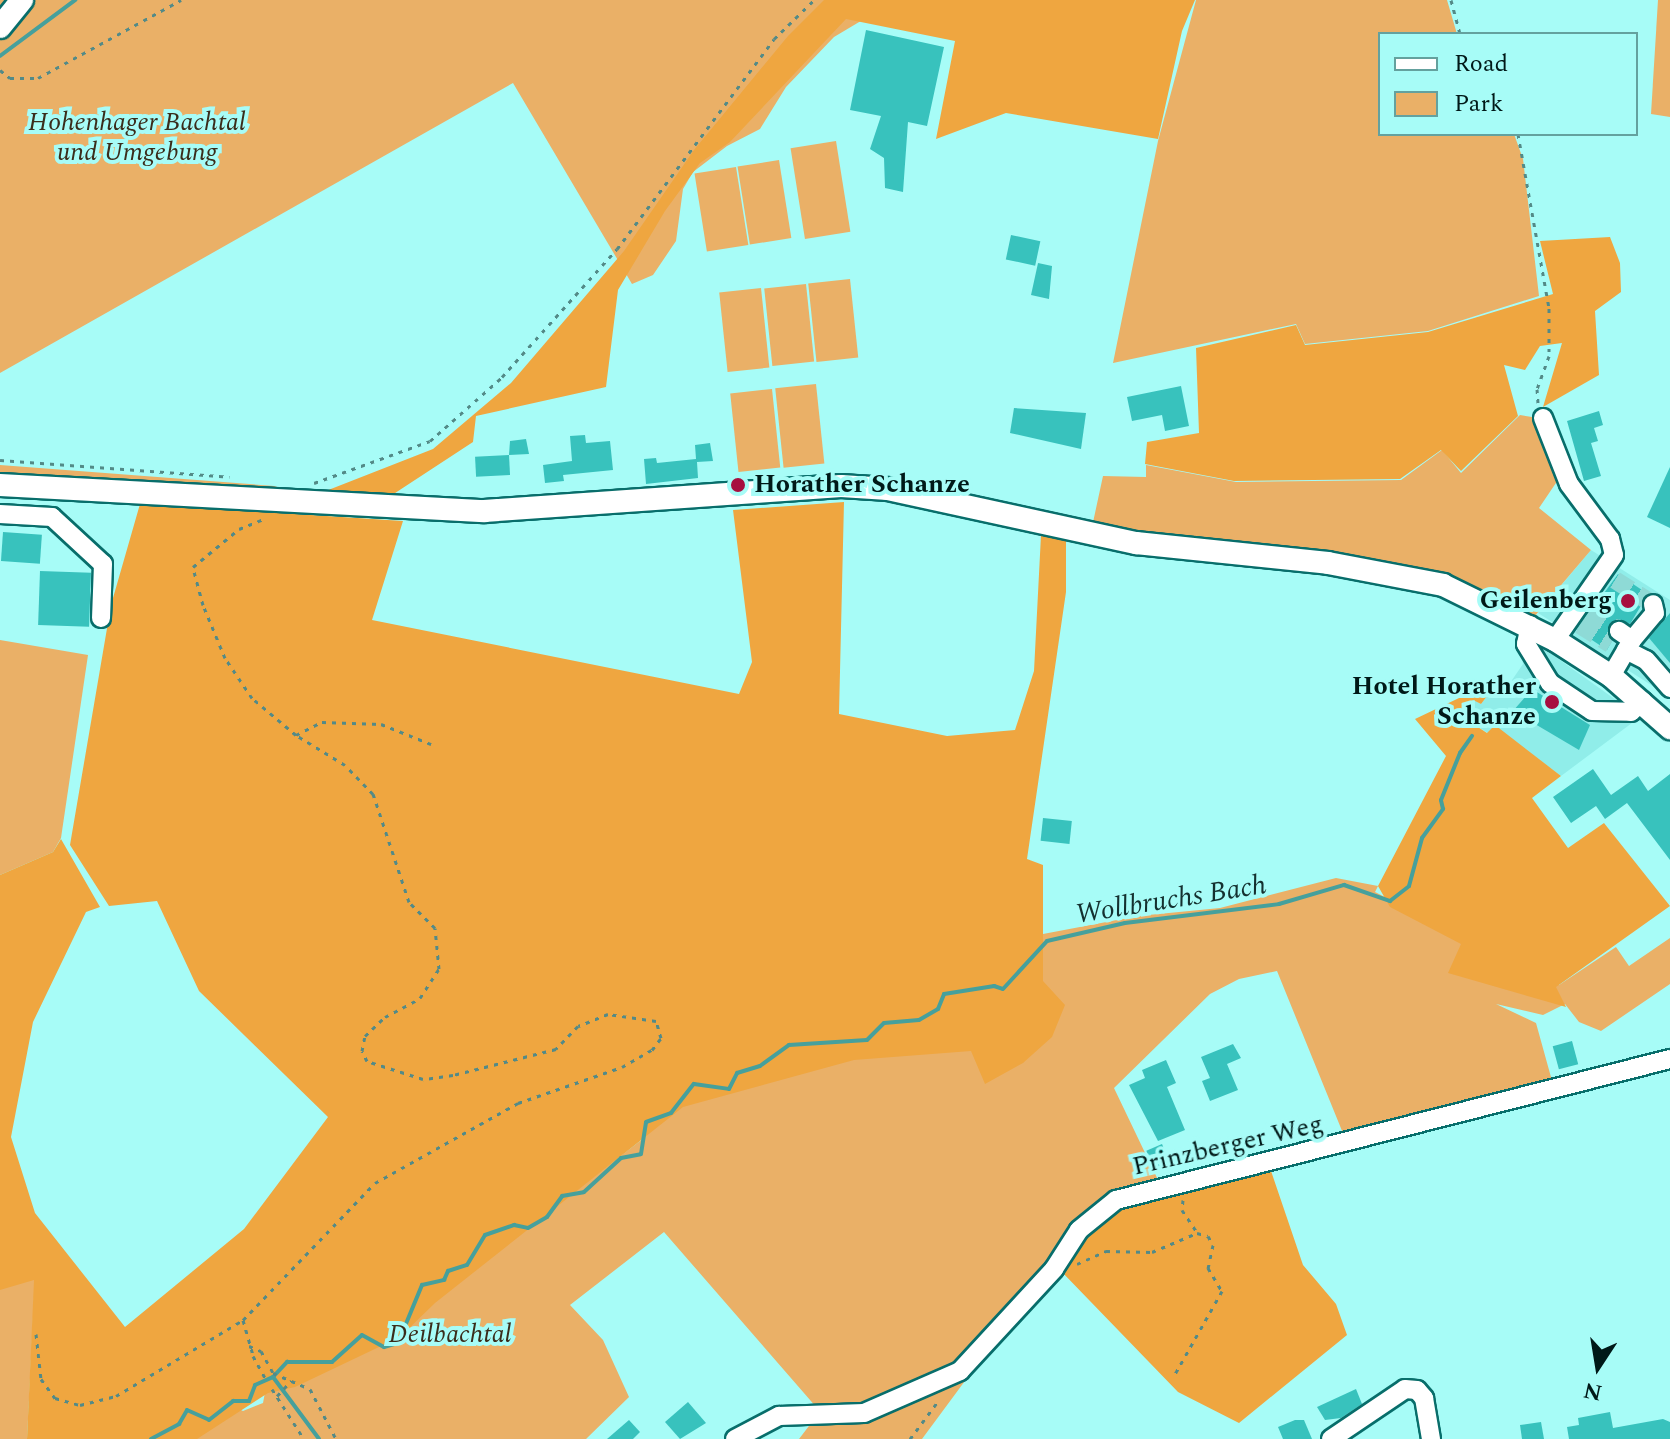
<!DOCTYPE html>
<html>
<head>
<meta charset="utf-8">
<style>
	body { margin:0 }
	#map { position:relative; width:1670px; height:1439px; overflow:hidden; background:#a7fcf7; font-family:Spectral,serif }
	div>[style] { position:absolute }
	.built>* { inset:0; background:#90ede9 }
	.green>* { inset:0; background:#eab067; transform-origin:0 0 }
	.forest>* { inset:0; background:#efa640 }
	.stream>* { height:4px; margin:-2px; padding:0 2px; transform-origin:2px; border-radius:2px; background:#46a09c }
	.building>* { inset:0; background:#38c2bd; transform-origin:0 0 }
	.minor-tunnel>* { height:18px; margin-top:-9px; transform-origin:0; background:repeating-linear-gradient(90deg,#8edad6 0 18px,transparent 0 27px) }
	.path>* { height:3px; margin-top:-1.5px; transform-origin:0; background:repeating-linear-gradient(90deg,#538a87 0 4px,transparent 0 10px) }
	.roads { filter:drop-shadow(2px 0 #086e6b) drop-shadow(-2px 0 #086e6b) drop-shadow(0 2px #086e6b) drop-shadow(0 -2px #086e6b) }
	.minor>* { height:18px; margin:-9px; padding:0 9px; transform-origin:9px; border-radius:9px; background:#fff }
	.major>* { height:22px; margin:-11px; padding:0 11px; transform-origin:11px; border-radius:11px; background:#fff }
	.dots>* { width:22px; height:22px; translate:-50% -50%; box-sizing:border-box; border:4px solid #a7fcf7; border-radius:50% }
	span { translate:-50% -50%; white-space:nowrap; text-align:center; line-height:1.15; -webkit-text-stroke:8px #a7fcf7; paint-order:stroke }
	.park-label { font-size:26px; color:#3a2c1b; font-style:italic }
	.poi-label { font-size:26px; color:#001918; font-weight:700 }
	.left { translate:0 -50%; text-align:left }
	.right { translate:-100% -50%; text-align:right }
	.street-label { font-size:26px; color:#001918 }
	.water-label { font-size:28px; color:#14302f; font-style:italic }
	.legend { position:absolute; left:1378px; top:32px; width:260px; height:104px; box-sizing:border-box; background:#a7fcf7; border:2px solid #64a19e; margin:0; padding:10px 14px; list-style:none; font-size:24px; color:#001918 }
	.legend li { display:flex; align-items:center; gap:16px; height:40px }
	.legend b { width:40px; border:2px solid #64a19e }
	.north { position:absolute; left:1558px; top:1327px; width:80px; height:80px; -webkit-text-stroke:6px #a7fcf7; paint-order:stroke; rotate:192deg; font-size:22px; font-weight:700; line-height:32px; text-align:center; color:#001918 }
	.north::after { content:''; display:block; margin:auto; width:28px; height:36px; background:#001918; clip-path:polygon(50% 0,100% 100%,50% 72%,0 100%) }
</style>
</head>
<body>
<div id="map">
	<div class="built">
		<div style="clip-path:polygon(1591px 550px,1670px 600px,1670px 697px,1538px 613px)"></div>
		<div style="clip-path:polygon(1519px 631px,1640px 717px,1561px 776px,1495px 726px,1488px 733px,1461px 716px,1473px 700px,1481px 704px,1501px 678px,1510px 683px,1523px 664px)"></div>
	</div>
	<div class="green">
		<div style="clip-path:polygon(0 0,896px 0,834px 37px,786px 87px,760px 129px,727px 146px,693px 172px,683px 189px,676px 241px,653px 275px,632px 284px,513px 83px,0 373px)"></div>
		<div style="clip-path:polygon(1196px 0,1447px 0,1457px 34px,1380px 34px,1380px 134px,1514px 134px,1523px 159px,1539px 296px,1428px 331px,1305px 344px,1296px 324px,1113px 363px,1158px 141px)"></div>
		<div style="clip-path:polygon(1658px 0,1670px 0,1670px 117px,1651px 114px)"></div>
		<div style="left:836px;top:141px;width:92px;height:46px;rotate:81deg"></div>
		<div style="left:779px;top:160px;width:79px;height:42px;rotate:81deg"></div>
		<div style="left:736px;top:167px;width:79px;height:42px;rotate:81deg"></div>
		<div style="left:850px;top:279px;width:79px;height:42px;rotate:84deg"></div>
		<div style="left:806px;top:284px;width:78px;height:42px;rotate:84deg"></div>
		<div style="left:761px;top:288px;width:80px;height:42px;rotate:84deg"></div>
		<div style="left:816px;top:384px;width:80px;height:41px;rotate:84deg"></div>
		<div style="left:772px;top:389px;width:79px;height:42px;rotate:84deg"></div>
		<div style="clip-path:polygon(1520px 415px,1532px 417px,1541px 427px,1560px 477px,1539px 508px,1591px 550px,1534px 617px,1499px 601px,1092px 527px,1103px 476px,1146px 477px,1146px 465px,1236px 482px,1401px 480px,1442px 450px,1461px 473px)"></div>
		<div style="clip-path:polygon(0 465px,274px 486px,293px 492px,0 478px)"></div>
		<div style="clip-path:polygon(0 640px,88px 655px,61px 838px,53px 852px,0 875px)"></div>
		<div style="clip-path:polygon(1336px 878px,1378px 886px,1375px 892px,1559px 985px,1616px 947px,1629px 966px,1670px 938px,1670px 984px,1601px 1031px,1579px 1022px,1565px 1004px,1543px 1015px,1496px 1004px,1536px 1023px,1554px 1088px,1349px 1148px,1277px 971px,1239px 979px,1210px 994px,1114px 1088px,1159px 1182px,1053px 1263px,961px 1364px,858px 1408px,817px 1408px,664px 1232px,570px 1305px,603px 1340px,629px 1397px,586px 1439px,170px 1439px,233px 1406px,243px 1411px,263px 1403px,266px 1387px,399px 1327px,644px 1138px,647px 1121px,1043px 946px,1043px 934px,1138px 916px,1220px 908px)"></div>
		<div style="clip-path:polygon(35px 1276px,27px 1439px,0 1439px,0 1289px)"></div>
		<div style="clip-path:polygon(976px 1366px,922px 1439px,799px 1439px,812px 1422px,865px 1420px)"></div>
	</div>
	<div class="forest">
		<div style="clip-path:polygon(824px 0,1195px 0,1182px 31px,1158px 139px,1006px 113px,936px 139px,955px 41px,846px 19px,730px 142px,700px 163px,665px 211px,618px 290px,606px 387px,476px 416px,473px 442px,389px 497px,313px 496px,433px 449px,511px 383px,624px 251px,694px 150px,788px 36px)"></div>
		<div style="clip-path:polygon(1610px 237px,1620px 263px,1621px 292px,1595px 311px,1599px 375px,1543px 407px,1562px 343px,1540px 346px,1525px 370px,1504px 365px,1518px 416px,1461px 471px,1441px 450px,1400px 479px,1234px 481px,1145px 464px,1147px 442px,1199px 433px,1196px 348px,1296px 325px,1305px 345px,1428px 332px,1553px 294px,1540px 241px)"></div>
		<div style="clip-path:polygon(844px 502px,839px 714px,947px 736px,1015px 730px,1034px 671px,1041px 535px,1066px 540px,1066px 592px,1027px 859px,1043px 865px,1043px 981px,1065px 1005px,1052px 1037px,1023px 1063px,985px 1084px,971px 1051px,854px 1060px,683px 1107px,435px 1303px,400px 1337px,295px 1387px,268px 1393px,197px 1439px,27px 1439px,34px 1280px,0 1290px,0 875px,53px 852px,61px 839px,100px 907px,86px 912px,33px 1022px,11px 1137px,35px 1213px,125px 1327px,244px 1229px,328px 1117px,199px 991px,157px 901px,109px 906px,70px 845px,111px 605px,140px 504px,403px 521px,372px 620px,739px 694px,752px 662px,733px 510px)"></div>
		<div style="clip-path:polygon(1501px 678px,1481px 704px,1473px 700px,1461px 716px,1487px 733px,1495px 725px,1561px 776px,1532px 798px,1568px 848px,1604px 823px,1670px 906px,1556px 987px,1566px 1007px,1448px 973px,1461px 944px,1390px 907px,1378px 886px,1446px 756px,1415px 719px)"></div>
		<div style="clip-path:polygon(1270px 1168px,1303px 1265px,1336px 1304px,1347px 1335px,1239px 1423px,1178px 1392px,1060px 1270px,1085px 1234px,1119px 1204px)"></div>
	</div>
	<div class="stream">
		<div style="left:0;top:56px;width:94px;rotate:-36.7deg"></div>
		<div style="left:273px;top:1377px;width:77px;rotate:53.4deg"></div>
		<div style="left:151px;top:1439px;width:32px;rotate:-28deg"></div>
		<div style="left:179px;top:1424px;width:16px;rotate:-60deg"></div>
		<div style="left:187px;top:1410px;width:24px;rotate:24deg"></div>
		<div style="left:209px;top:1420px;width:31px;rotate:-38deg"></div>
		<div style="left:233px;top:1401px;width:16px"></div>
		<div style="left:249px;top:1401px;width:17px;rotate:-69deg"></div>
		<div style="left:255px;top:1385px;width:20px;rotate:-24deg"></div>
		<div style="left:273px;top:1377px;width:21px;rotate:-47deg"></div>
		<div style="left:287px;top:1362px;width:45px"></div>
		<div style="left:332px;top:1362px;width:40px;rotate:-42deg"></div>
		<div style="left:362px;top:1335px;width:25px;rotate:29deg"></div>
		<div style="left:384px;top:1347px;width:15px;rotate:-16deg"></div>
		<div style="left:398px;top:1343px;width:63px;rotate:-67.5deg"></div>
		<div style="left:422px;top:1285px;width:23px;rotate:-13deg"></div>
		<div style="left:444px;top:1280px;width:10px;rotate:-66deg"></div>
		<div style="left:448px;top:1271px;width:20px;rotate:-18deg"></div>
		<div style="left:467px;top:1265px;width:35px;rotate:-59deg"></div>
		<div style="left:485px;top:1235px;width:31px;rotate:-19deg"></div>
		<div style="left:514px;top:1225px;width:14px;rotate:12deg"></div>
		<div style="left:528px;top:1228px;width:22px;rotate:-30deg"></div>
		<div style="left:547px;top:1217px;width:26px;rotate:-54deg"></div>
		<div style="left:562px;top:1196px;width:22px;rotate:-10deg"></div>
		<div style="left:584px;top:1192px;width:50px;rotate:-42.6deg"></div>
		<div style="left:621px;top:1158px;width:20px;rotate:-11deg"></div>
		<div style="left:641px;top:1154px;width:32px;rotate:-81deg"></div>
		<div style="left:646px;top:1122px;width:27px;rotate:-20deg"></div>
		<div style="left:671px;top:1113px;width:37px;rotate:-52deg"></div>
		<div style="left:694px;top:1084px;width:35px;rotate:8deg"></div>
		<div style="left:729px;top:1089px;width:18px;rotate:-63deg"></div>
		<div style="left:737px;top:1073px;width:24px;rotate:-17deg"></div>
		<div style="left:760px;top:1066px;width:36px;rotate:-36deg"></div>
		<div style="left:789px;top:1045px;width:78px;rotate:-3.7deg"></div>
		<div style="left:867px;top:1040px;width:24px;rotate:-45deg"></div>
		<div style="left:884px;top:1023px;width:35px;rotate:-5deg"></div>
		<div style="left:919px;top:1020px;width:22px;rotate:-30deg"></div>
		<div style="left:938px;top:1009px;width:16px;rotate:-68deg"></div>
		<div style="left:944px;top:994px;width:51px;rotate:-9.1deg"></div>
		<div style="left:994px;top:986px;width:9px;rotate:18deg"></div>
		<div style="left:1003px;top:989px;width:65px;rotate:-47.5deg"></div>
		<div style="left:1047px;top:941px;width:80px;rotate:-13deg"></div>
		<div style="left:1125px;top:923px;width:155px;rotate:-7deg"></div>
		<div style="left:1279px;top:904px;width:68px;rotate:-16.3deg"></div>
		<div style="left:1344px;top:885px;width:49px;rotate:19.2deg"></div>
		<div style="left:1390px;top:901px;width:24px;rotate:-38deg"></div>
		<div style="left:1409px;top:886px;width:50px;rotate:-74.8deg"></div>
		<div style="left:1422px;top:838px;width:36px;rotate:-54deg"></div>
		<div style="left:1443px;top:809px;width:9px;rotate:-103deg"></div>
		<div style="left:1441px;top:800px;width:51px;rotate:-68deg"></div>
		<div style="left:1460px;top:753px;width:21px;rotate:-55deg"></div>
	</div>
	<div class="building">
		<div style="clip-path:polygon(866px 30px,944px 47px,927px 126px,908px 122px,903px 192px,885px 188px,884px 158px,870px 149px,881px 116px,850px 110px)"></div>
		<div style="left:1011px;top:235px;width:30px;height:25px;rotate:12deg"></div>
		<div style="clip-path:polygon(1038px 263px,1052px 266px,1049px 299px,1031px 295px)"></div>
		<div style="clip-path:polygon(1181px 386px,1189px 426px,1165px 431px,1162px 415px,1132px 421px,1127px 397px)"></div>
		<div style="clip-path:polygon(1014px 408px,1086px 413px,1081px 449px,1010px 433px)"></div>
		<div style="clip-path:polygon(1599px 411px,1603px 425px,1594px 428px,1598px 441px,1591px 443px,1601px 476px,1584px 481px,1567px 421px)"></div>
		<div style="clip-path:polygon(585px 435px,586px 443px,610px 441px,613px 470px,563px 475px,564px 481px,545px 483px,543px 465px,572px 461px,570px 436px)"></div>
		<div style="clip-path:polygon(526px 439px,529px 454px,509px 455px,510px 441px)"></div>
		<div style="clip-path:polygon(710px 443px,713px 461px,697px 462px,698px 478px,646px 484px,644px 459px,656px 458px,657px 463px,696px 459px,695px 445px)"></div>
		<div style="left:509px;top:455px;width:20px;height:34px;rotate:87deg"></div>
		<div style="clip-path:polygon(1670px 467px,1670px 528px,1647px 517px)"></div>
		<div style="left:3px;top:532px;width:39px;height:29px;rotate:4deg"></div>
		<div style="left:40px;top:571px;width:51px;height:54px;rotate:2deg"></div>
		<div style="clip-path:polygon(1618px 574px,1648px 594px,1630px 624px,1619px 619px,1610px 624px,1612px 641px,1607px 650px,1577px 630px)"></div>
		<div style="clip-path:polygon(1670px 613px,1670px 663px,1649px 638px)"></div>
		<div style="clip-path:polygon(1532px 689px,1590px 725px,1579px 750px,1513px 711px)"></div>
		<div style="clip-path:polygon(1593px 769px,1611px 795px,1638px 776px,1648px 791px,1670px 774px,1670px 860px,1627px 803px,1605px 819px,1596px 806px,1571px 823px,1553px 797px)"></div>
		<div style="left:1043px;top:818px;width:29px;height:23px;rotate:6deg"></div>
		<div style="left:1572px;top:1041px;width:24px;height:20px;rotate:75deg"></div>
		<div style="clip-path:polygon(1233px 1044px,1241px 1058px,1227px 1064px,1238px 1090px,1210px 1101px,1202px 1081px,1210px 1078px,1201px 1057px)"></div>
		<div style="clip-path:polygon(1166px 1060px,1176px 1083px,1167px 1087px,1185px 1130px,1158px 1141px,1129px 1085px,1145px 1078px,1142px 1070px)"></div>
		<div style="left:1162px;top:1144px;width:23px;height:17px;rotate:67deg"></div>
		<div style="clip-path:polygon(1356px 1389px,1362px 1404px,1341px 1418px,1325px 1420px,1317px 1407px)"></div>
		<div style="clip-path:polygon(688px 1402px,706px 1423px,680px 1439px,665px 1422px)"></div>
		<div style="clip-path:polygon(1610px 1412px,1613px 1428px,1663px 1419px,1670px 1422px,1670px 1439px,1569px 1439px,1567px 1427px,1579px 1425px,1578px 1418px)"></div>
		<div style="clip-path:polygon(629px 1420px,640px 1432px,633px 1439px,607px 1439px)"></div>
		<div style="clip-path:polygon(1295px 1420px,1304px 1420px,1312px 1439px,1283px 1439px,1278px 1427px)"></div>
		<div style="clip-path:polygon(1541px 1422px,1544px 1439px,1522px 1439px,1520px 1425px)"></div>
	</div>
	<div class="minor-tunnel">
		<div style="left:1615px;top:580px;width:45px;rotate:32.3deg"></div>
		<div style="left:1589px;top:612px;width:36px;rotate:32deg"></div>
		<div style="left:1580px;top:625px;width:36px;rotate:32deg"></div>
	</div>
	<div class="path">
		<div style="left:1451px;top:0;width:35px;rotate:75deg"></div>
		<div style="left:0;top:70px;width:13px;rotate:39deg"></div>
		<div style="left:10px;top:78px;width:28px"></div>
		<div style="left:38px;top:78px;width:163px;rotate:-28.6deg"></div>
		<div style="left:1518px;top:134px;width:177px;rotate:79.9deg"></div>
		<div style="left:1549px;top:308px;width:48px;rotate:90deg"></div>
		<div style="left:1549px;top:356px;width:35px;rotate:110deg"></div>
		<div style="left:1537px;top:389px;width:14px;rotate:86deg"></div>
		<div style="left:0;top:460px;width:230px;rotate:4.2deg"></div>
		<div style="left:314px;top:483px;width:123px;rotate:-19.9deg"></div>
		<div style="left:430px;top:441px;width:96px;rotate:-41.6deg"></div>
		<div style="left:502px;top:377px;width:172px;rotate:-48.1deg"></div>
		<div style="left:617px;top:249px;width:262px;rotate:-53.2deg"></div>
		<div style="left:774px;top:39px;width:56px;rotate:-44.3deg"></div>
		<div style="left:296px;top:735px;width:29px;rotate:-27deg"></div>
		<div style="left:322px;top:722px;width:59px;rotate:1.9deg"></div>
		<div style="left:381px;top:724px;width:54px;rotate:21.8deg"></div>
		<div style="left:1183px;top:1200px;width:10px;rotate:96deg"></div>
		<div style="left:1182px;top:1210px;width:27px;rotate:56deg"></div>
		<div style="left:1077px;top:1264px;width:32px;rotate:-24deg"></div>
		<div style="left:1106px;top:1251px;width:46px;rotate:1.2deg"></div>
		<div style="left:1152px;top:1252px;width:49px;rotate:-22.9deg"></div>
		<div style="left:1197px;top:1233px;width:11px;rotate:15deg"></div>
		<div style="left:1208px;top:1236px;width:10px;rotate:61deg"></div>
		<div style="left:1213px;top:1245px;width:24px;rotate:102deg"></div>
		<div style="left:1208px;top:1268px;width:27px;rotate:59deg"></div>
		<div style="left:1222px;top:1291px;width:98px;rotate:119.5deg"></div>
		<div style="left:243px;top:1320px;width:37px;rotate:74deg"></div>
		<div style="left:253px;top:1356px;width:26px;rotate:61deg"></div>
		<div style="left:36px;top:1334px;width:45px;rotate:83.7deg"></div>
		<div style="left:41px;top:1379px;width:24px;rotate:54deg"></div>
		<div style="left:55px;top:1398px;width:26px;rotate:16deg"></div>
		<div style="left:80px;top:1405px;width:37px;rotate:-14deg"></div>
		<div style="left:116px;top:1396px;width:148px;rotate:-30.9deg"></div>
		<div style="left:243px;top:1320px;width:190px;rotate:-46.1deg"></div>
		<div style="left:375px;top:1183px;width:164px;rotate:-29.2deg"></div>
		<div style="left:518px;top:1103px;width:110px;rotate:-19.1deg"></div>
		<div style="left:622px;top:1067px;width:34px;rotate:-30deg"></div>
		<div style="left:652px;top:1050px;width:15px;rotate:-53deg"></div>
		<div style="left:661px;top:1038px;width:18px;rotate:-106deg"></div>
		<div style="left:656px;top:1021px;width:49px;rotate:-171.7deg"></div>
		<div style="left:608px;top:1014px;width:32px;rotate:158deg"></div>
		<div style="left:578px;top:1026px;width:32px;rotate:134deg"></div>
		<div style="left:556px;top:1049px;width:106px;rotate:165.8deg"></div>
		<div style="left:453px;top:1075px;width:30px;rotate:172deg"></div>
		<div style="left:423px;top:1079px;width:59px;rotate:-162.2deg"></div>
		<div style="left:367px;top:1061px;width:11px;rotate:-117deg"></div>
		<div style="left:362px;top:1051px;width:15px;rotate:-79deg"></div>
		<div style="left:365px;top:1036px;width:28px;rotate:-44deg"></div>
		<div style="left:385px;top:1017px;width:40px;rotate:-28deg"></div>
		<div style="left:420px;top:998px;width:35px;rotate:-57deg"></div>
		<div style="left:439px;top:969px;width:41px;rotate:-95.6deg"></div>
		<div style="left:435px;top:928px;width:37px;rotate:-135deg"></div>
		<div style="left:409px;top:902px;width:114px;rotate:-108.4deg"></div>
		<div style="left:373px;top:794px;width:40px;rotate:-134deg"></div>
		<div style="left:345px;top:765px;width:57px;rotate:-148.5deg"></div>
		<div style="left:296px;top:735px;width:57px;rotate:-139.9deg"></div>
		<div style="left:252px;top:698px;width:48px;rotate:-124deg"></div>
		<div style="left:225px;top:658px;width:57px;rotate:-112.5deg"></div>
		<div style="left:203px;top:605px;width:39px;rotate:-105deg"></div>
		<div style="left:193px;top:567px;width:60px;rotate:-39.6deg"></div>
		<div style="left:239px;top:529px;width:27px;rotate:-22deg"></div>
		<div style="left:249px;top:1346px;width:13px;rotate:23deg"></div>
		<div style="left:261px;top:1351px;width:25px;rotate:61deg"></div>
		<div style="left:273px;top:1373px;width:40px;rotate:23.4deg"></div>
		<div style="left:310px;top:1389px;width:56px;rotate:62.5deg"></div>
		<div style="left:272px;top:1389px;width:59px;rotate:57.4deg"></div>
		<div style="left:277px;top:1396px;width:21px;rotate:-47deg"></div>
		<div style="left:910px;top:1439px;width:49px;rotate:-53.4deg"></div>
	</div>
	<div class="roads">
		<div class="minor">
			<div style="left:1543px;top:418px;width:71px;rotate:68.5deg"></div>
			<div style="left:1569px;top:484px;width:69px;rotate:53.3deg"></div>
			<div style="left:1610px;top:539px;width:16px;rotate:76deg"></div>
			<div style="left:1614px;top:555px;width:103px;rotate:124.8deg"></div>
			<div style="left:0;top:514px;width:52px;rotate:3.3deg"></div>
			<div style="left:52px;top:517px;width:69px;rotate:42.7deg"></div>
			<div style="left:103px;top:564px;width:54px;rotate:92.1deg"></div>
			<div style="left:1530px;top:625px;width:19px;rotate:102deg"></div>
			<div style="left:1526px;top:644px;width:46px;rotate:58.4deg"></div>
			<div style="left:1550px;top:683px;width:50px;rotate:33.7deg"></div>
			<div style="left:1592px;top:711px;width:39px;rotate:1deg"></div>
			<div style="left:1631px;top:712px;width:16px;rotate:-43deg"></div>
			<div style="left:1632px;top:640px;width:35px;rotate:-50deg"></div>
			<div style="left:1655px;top:613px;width:9px;rotate:-103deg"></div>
			<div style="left:1626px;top:650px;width:22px;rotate:27deg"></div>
			<div style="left:1646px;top:660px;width:37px;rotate:49deg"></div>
			<div style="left:1611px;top:676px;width:42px;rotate:-59.7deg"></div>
			<div style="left:1632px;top:640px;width:16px;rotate:-145deg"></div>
			<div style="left:735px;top:1439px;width:50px;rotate:-27.6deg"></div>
			<div style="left:779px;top:1416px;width:85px;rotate:-2deg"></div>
			<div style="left:864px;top:1413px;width:105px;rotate:-23.6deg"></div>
			<div style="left:960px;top:1371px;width:139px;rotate:-47.3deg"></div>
			<div style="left:1054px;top:1269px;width:46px;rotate:-57.3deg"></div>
			<div style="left:1079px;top:1230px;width:48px;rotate:-39deg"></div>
			<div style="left:1116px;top:1200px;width:572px;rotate:-14.28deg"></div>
			<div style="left:1331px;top:1439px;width:89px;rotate:-34deg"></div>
			<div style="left:1405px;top:1389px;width:12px;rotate:5deg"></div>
			<div style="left:1417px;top:1390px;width:11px;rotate:49deg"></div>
			<div style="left:1424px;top:1398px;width:42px;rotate:80.3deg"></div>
		</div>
		<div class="major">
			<div style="left:0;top:27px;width:35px;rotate:-51deg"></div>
			<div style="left:0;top:485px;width:485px;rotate:3.1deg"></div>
			<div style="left:484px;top:511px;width:358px;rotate:-4deg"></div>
			<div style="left:841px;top:486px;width:47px;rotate:3.7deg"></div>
			<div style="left:888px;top:489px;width:254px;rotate:12.3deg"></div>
			<div style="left:1136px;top:543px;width:193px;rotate:5.9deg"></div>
			<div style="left:1328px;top:563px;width:117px;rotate:10.8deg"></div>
			<div style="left:1443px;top:585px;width:125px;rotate:26.2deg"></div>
			<div style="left:1555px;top:640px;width:67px;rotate:32.7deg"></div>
			<div style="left:1611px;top:676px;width:79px;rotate:41.4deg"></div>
		</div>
	</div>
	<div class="dots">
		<div style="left:738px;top:485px;background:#a70f40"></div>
		<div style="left:1628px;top:601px;background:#a70f40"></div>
		<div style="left:1552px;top:702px;background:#a70f40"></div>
	</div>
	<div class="park-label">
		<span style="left:137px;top:138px">Hohenhager Bachtal<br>und Umgebung</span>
		<span style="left:450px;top:1335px">Deilbachtal</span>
	</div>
	<div class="poi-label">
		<span class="left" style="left:754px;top:485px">Horather Schanze</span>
		<span class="right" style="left:1612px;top:601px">Geilenberg</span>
		<span class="right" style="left:1536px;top:702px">Hotel Horather<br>Schanze</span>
	</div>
	<div class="street-label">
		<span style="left:1228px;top:1146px;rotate:-13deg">Prinzberger Weg</span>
	</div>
	<div class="water-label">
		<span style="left:1171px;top:900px;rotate:-9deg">Wollbruchs Bach</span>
	</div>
	<ul class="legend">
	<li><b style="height:10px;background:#fff"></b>Road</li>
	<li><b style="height:22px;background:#eab067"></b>Park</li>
	</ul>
	<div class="north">N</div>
</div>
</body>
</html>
